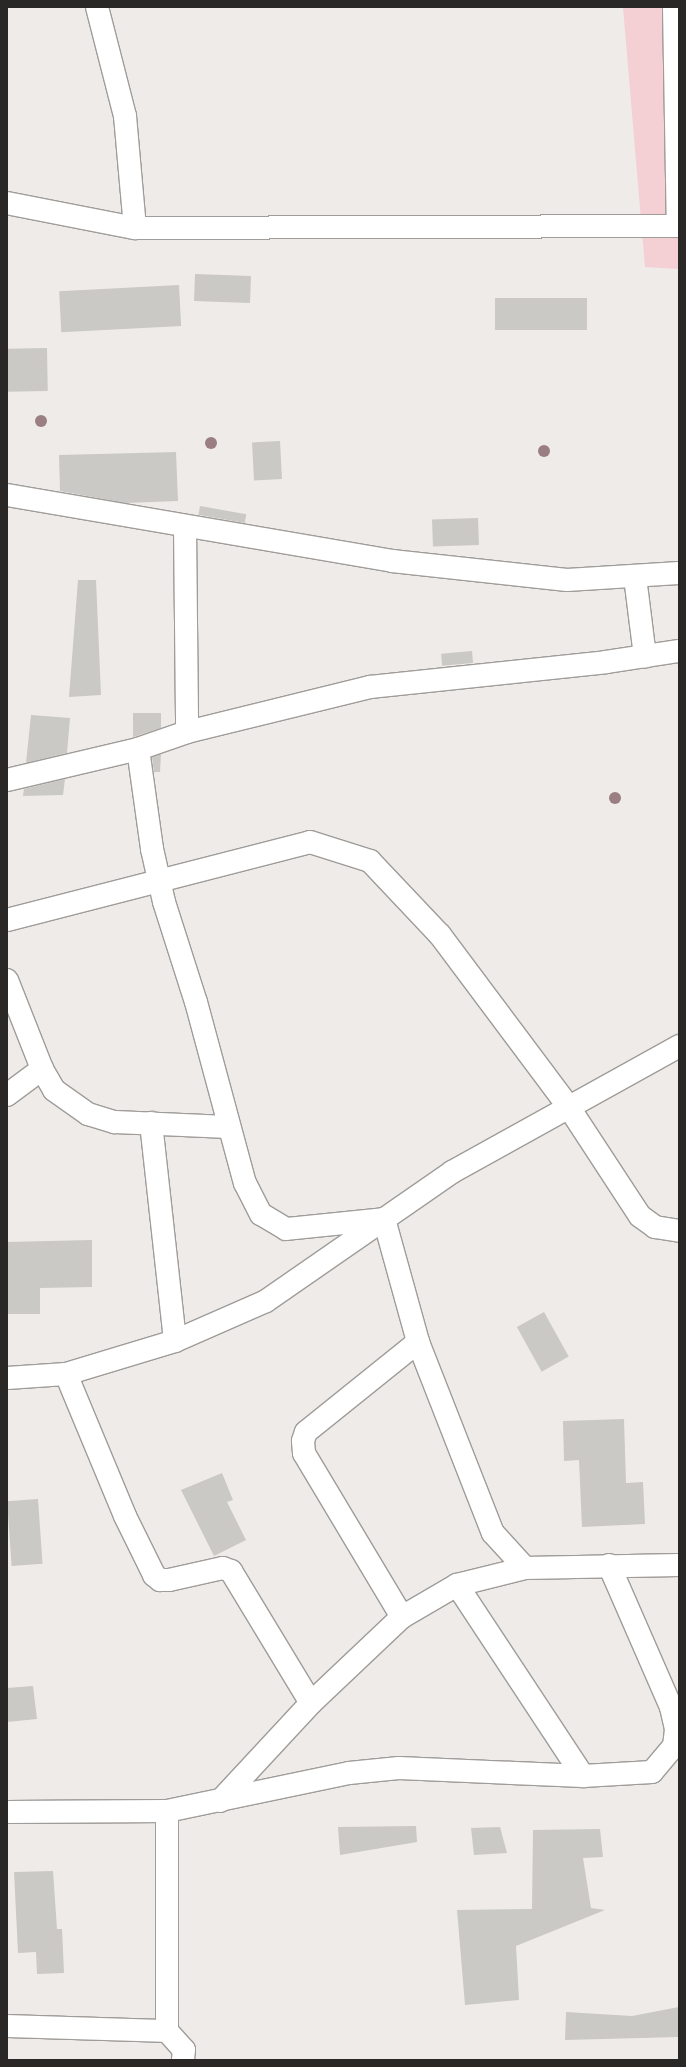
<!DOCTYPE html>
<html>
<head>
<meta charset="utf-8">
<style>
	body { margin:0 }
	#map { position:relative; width:686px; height:2067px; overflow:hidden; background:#efebe9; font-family:"DejaVu Sans",sans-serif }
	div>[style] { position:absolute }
	.green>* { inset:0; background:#f4cfd3 }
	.building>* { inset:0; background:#cac9c5; transform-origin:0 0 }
	.roads { filter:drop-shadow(1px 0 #9f9c99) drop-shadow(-1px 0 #9f9c99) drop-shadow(0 1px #9f9c99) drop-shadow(0 -1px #9f9c99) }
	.street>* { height:22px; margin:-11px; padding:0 11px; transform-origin:11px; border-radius:11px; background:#fff }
	.trees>* { width:12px; height:12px; margin:-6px; border-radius:50%; background:#9b7e82 }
	span { translate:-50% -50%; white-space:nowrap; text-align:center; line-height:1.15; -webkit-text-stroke:4px #fcf9f6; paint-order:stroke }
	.frame { position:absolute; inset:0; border:8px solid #2a2827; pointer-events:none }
</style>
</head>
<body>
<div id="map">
	<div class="green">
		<div style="clip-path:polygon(623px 7px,679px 7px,679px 269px,645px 267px)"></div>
	</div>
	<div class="building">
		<div style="left:195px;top:274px;width:56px;height:27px;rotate:2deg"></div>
		<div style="left:179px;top:285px;width:41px;height:120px;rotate:87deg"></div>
		<div style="left:587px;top:298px;width:32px;height:92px;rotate:90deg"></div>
		<div style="left:47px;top:348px;width:43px;height:40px;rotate:89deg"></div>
		<div style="left:280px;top:441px;width:38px;height:28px;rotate:87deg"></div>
		<div style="clip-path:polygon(176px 452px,178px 501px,125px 503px,60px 491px,59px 455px)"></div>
		<div style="left:200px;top:506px;width:47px;height:9px;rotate:10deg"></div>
		<div style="left:478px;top:518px;width:27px;height:46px;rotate:88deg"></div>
		<div style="clip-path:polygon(78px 580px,96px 580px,101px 695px,69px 697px)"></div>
		<div style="left:472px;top:651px;width:12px;height:31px;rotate:85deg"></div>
		<div style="clip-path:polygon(133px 713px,161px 713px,161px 728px,133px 737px)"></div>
		<div style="clip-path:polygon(31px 715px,70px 718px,67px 753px,26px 763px)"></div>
		<div style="clip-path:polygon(161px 754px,160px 772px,154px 772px,152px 757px)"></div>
		<div style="clip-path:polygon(65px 779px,63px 795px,23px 796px,24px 789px)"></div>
		<div style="clip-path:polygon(92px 1240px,92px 1287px,40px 1288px,40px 1314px,7px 1314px,7px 1242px)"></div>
		<div style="left:544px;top:1312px;width:51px;height:31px;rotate:61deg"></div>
		<div style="clip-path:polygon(624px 1419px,626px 1483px,643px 1482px,645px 1524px,582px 1527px,579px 1460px,564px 1461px,563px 1421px)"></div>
		<div style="clip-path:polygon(222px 1473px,233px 1500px,227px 1502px,246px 1540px,214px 1556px,181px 1490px)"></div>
		<div style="left:38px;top:1499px;width:65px;height:31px;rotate:86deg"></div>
		<div style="clip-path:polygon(33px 1686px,37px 1719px,7px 1722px,7px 1688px)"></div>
		<div style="clip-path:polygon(416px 1826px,417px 1842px,340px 1855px,338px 1827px)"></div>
		<div style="clip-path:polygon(500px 1827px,507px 1853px,474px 1855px,471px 1828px)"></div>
		<div style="clip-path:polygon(600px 1829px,603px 1857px,583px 1858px,591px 1908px,605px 1910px,516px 1946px,519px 2000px,465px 2005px,457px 1910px,532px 1909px,533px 1830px)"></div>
		<div style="clip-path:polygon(53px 1871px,57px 1929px,62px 1929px,64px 1973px,37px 1974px,36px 1952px,18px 1953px,14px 1872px)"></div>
		<div style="clip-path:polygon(679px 2007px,679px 2037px,565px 2040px,566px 2012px,632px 2016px)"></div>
	</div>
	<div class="roads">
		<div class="street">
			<div style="left:97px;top:7px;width:113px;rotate:75.6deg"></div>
			<div style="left:125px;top:116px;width:112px;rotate:84.9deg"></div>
			<div style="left:674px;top:7px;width:219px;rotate:89deg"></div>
			<div style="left:7px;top:203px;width:130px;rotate:11.1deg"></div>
			<div style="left:135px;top:228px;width:544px;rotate:-0.21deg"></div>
			<div style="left:7px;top:495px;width:391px;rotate:9.7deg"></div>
			<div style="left:392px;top:561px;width:176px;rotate:6.2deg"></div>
			<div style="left:567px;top:580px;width:112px;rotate:-3.6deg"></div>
			<div style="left:185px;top:526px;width:206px;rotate:89.4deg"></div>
			<div style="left:635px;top:577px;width:80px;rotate:82.8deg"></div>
			<div style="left:138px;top:749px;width:101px;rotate:82deg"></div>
			<div style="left:152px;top:849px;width:54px;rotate:77.2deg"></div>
			<div style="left:164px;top:902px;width:105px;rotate:72.3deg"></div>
			<div style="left:196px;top:1002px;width:188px;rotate:74.9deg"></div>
			<div style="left:245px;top:1183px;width:35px;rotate:63deg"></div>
			<div style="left:261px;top:1214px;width:29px;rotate:31deg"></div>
			<div style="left:286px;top:1229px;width:99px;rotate:-5.8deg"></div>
			<div style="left:384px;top:1219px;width:128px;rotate:74.5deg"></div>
			<div style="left:418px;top:1342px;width:205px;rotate:68.6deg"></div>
			<div style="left:493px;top:1533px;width:47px;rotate:47.6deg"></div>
			<div style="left:7px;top:780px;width:135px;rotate:-13.3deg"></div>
			<div style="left:138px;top:749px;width:52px;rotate:-19.1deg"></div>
			<div style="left:187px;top:732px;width:188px;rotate:-13.8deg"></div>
			<div style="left:370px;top:687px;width:237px;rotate:-6deg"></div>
			<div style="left:606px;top:662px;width:74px;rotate:-8.6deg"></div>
			<div style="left:7px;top:920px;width:313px;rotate:-14.4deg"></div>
			<div style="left:310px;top:842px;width:63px;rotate:17.6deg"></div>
			<div style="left:370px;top:861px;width:102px;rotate:46.6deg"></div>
			<div style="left:440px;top:935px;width:214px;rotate:53.2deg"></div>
			<div style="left:568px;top:1106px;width:131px;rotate:56.8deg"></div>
			<div style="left:640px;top:1216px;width:19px;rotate:36deg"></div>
			<div style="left:655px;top:1227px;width:24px;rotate:9deg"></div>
			<div style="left:7px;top:980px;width:96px;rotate:68.5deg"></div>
			<div style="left:42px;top:1069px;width:24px;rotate:60deg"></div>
			<div style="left:54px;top:1090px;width:42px;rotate:35.2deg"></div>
			<div style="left:88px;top:1114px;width:28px;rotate:17deg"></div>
			<div style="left:115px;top:1122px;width:113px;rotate:2.5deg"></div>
			<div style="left:7px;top:1095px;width:44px;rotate:-36.6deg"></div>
			<div style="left:151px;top:1123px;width:219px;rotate:83.7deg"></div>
			<div style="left:66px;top:1374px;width:154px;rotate:67.4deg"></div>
			<div style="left:125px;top:1516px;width:66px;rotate:63.8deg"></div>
			<div style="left:154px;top:1575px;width:8px;rotate:40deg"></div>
			<div style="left:160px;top:1580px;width:9px"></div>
			<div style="left:169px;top:1580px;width:55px;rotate:-12.5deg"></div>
			<div style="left:223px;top:1568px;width:9px;rotate:21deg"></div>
			<div style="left:231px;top:1571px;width:154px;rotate:58.8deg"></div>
			<div style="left:7px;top:1378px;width:59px;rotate:-3.9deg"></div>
			<div style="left:66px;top:1374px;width:114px;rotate:-16.8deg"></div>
			<div style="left:175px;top:1341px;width:99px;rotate:-23.7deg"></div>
			<div style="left:266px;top:1301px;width:226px;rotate:-34.7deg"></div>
			<div style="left:452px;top:1172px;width:260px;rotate:-29deg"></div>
			<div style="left:457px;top:1585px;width:229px;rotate:56.6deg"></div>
			<div style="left:402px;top:1617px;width:191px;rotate:-120.9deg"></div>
			<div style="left:304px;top:1453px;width:12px;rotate:-95deg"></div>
			<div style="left:303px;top:1441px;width:9px;rotate:-72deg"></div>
			<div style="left:306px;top:1432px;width:144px;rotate:-38.8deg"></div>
			<div style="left:220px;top:1801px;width:134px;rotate:-47.1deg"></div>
			<div style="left:311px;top:1703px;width:125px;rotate:-43.4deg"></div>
			<div style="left:402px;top:1617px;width:64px;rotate:-30.2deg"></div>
			<div style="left:457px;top:1585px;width:70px;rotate:-14deg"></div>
			<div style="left:525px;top:1568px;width:154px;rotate:-1.1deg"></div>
			<div style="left:167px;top:1811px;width:220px;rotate:90deg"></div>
			<div style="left:167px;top:2031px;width:25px;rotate:48deg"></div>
			<div style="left:184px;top:2050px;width:10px;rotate:96deg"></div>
			<div style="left:7px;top:1812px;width:160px;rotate:-0.4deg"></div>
			<div style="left:167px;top:1811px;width:186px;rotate:-11.8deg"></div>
			<div style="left:349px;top:1773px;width:50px;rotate:-5.7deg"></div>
			<div style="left:399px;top:1768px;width:184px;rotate:2.5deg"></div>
			<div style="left:583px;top:1776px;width:69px;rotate:-3.3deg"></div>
			<div style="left:652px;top:1772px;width:34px;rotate:-50deg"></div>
			<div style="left:674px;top:1746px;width:17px;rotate:-83deg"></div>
			<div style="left:676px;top:1729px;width:23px;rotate:-103deg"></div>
			<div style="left:671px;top:1707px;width:155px;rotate:-113.6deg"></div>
			<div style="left:7px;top:2026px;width:160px;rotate:1.8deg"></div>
		</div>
	</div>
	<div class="trees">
		<div style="left:41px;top:421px"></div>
		<div style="left:211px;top:443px"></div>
		<div style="left:544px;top:451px"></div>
		<div style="left:615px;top:798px"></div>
	</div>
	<div class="frame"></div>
</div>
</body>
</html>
